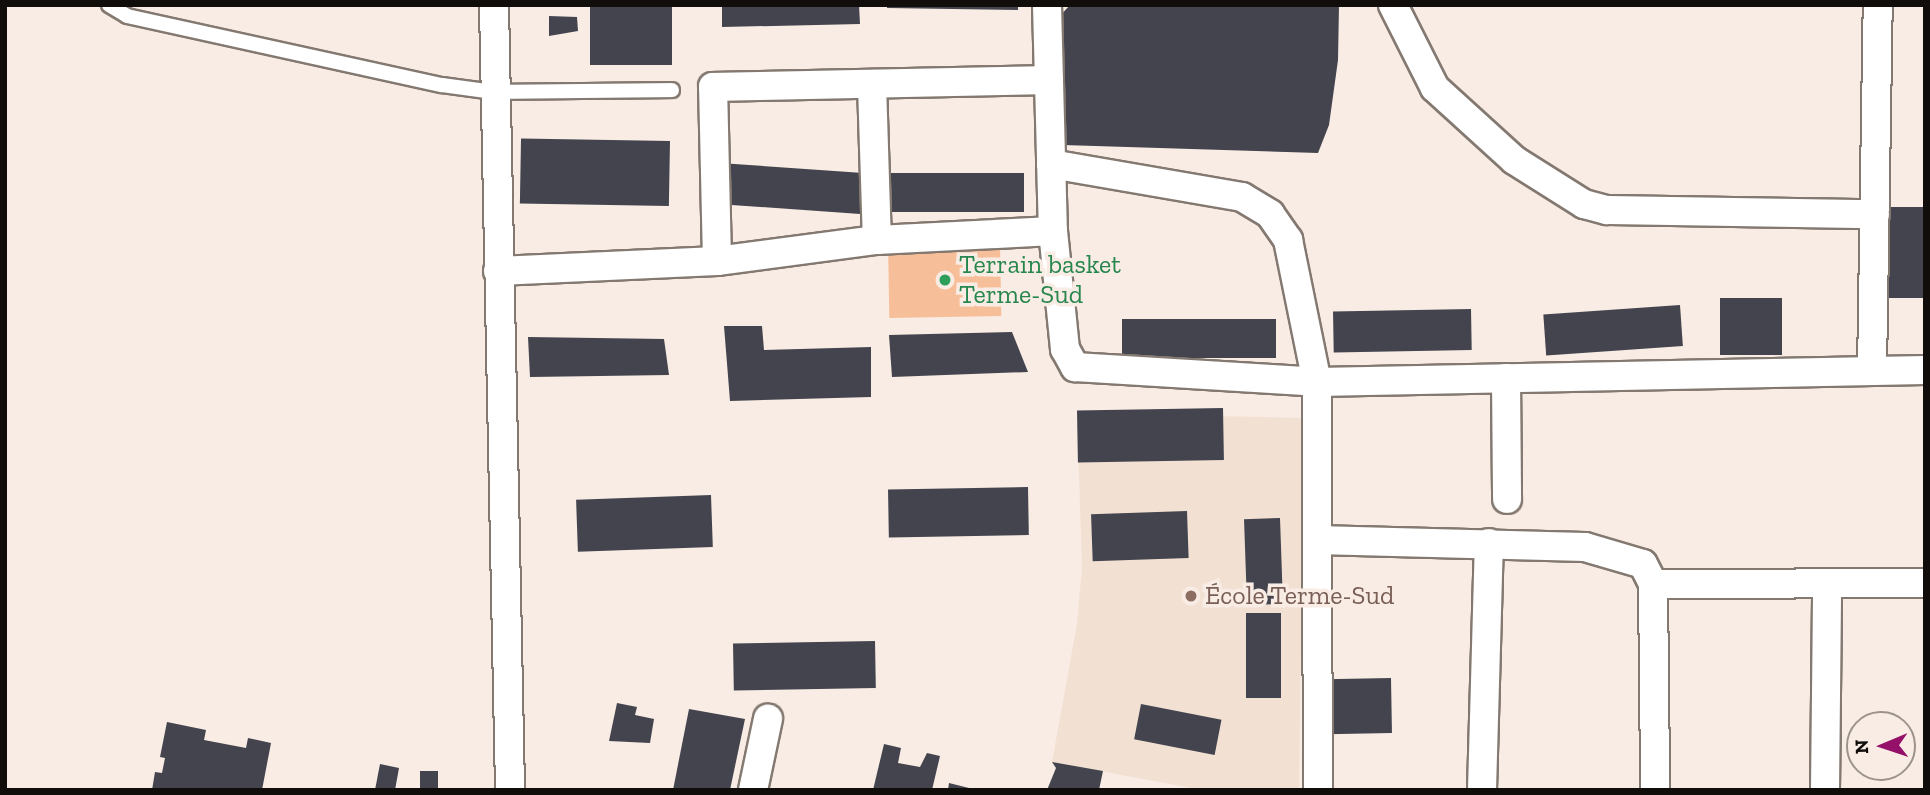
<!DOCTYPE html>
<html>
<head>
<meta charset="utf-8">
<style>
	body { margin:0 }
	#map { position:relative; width:1930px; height:795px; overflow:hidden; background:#f9ece4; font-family:"Zilla Slab",serif }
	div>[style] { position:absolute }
	.built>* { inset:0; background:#f2e0d3 }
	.green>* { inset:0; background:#f7bf99; transform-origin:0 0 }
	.building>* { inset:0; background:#43444e; transform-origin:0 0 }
	.roads { filter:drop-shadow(2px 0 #837971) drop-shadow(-2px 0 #837971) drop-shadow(0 2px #837971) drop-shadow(0 -2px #837971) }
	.service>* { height:14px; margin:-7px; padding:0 7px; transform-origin:7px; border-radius:7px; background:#fff }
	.minor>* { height:28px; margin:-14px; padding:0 14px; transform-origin:14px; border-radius:14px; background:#fff }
	.dots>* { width:19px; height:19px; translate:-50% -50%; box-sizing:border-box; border:4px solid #f9ece4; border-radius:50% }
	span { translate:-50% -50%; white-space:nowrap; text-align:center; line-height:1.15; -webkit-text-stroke:7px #f9ece4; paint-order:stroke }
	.leisure-label { font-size:26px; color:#27864d }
	.left { translate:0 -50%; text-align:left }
	.education-label { font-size:26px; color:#785e54 }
	.frame { position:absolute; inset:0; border:7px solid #110d0b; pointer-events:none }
	.north { position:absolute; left:1846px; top:711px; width:70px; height:70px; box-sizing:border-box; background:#f9ece4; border:2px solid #9c938d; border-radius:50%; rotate:268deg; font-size:19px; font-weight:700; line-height:28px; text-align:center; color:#110d0b }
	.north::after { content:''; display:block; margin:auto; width:24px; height:32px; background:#951069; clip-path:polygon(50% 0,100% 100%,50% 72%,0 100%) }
</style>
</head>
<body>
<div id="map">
	<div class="built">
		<div style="clip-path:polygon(1077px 413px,1304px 418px,1299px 790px,1202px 790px,1052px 762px,1077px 624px,1082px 567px)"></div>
	</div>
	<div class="green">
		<div style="left:1000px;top:241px;width:75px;height:112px;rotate:89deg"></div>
	</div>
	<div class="building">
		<div style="left:590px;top:5px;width:82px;height:60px"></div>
		<div style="clip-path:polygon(722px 5px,859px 5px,860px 24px,722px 27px)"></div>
		<div style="clip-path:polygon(887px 5px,1018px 5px,1018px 10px,887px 8px)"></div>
		<div style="clip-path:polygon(1070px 5px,1339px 5px,1338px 60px,1329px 125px,1318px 153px,1063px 145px,1059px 17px)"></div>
		<div style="clip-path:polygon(549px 16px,577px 17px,578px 31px,549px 36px)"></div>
		<div style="left:670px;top:141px;width:65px;height:149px;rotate:91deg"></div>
		<div style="left:863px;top:173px;width:41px;height:140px;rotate:94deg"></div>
		<div style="left:889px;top:173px;width:135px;height:39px"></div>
		<div style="left:1925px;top:207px;width:91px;height:37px;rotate:90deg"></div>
		<div style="left:1782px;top:298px;width:57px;height:62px;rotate:90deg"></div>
		<div style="left:1680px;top:305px;width:41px;height:137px;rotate:86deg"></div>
		<div style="left:1471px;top:309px;width:41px;height:138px;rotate:89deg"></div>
		<div style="left:1276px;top:319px;width:39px;height:154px;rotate:90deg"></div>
		<div style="clip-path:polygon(724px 326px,762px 326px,764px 350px,871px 347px,871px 397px,730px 401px)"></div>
		<div style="clip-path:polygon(1012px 332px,1028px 372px,892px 377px,889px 335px)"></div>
		<div style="clip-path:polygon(528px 337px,664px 339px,669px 375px,530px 377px)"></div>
		<div style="left:1223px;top:408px;width:52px;height:146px;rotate:89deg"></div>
		<div style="left:1028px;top:487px;width:48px;height:140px;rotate:89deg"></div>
		<div style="left:711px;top:495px;width:52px;height:135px;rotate:88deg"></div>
		<div style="left:1187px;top:511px;width:47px;height:96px;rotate:88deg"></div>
		<div style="left:1280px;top:518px;width:86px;height:36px;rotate:88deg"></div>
		<div style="left:1246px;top:613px;width:35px;height:85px"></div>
		<div style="left:875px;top:641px;width:47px;height:142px;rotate:89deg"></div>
		<div style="left:1391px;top:678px;width:55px;height:66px;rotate:89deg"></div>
		<div style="clip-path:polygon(617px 703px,637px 707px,635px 715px,654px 719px,650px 743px,609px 741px)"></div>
		<div style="left:1141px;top:704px;width:82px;height:36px;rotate:11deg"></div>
		<div style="clip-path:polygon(689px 709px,745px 719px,730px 790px,673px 790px)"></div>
		<div style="clip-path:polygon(167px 722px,206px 730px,204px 740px,246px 748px,248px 738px,271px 743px,262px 790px,152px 790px,155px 772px,162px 773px,165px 758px,160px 757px)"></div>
		<div style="clip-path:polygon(884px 744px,901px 748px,898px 763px,920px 767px,927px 753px,940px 756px,932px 790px,873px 790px)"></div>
		<div style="clip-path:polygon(1052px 762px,1103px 771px,1099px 790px,1047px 790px,1056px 768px)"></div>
		<div style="clip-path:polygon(380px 764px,399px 768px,395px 790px,375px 790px)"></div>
		<div style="left:420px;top:771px;width:18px;height:19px"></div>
		<div style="clip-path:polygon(949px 783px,973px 789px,973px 790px,948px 790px)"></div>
	</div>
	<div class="roads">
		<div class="service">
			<div style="left:109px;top:5px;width:21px;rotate:31deg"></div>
			<div style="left:127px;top:16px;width:322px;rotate:12.4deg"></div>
			<div style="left:442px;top:85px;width:52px;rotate:7.7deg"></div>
			<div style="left:494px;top:92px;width:178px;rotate:-0.6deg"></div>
		</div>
		<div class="minor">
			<div style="left:494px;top:5px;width:785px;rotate:88.83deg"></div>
			<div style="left:1047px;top:5px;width:226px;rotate:88.5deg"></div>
			<div style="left:1053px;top:231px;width:119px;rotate:84.2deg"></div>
			<div style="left:1065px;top:349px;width:21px;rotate:61deg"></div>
			<div style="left:1075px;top:367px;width:242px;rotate:3.5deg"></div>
			<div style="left:1317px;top:382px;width:608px;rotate:-1.13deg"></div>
			<div style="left:1393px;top:5px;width:93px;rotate:63.2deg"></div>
			<div style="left:1435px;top:88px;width:107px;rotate:42.3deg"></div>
			<div style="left:1514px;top:160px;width:83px;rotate:32.2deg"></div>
			<div style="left:1584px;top:204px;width:24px;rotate:15deg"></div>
			<div style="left:1607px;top:210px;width:268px;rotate:0.9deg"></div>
			<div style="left:872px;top:84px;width:156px;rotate:88.2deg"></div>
			<div style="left:1051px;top:164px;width:194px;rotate:9.8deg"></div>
			<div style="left:1242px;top:197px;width:33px;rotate:31deg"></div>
			<div style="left:1270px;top:214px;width:32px;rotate:55deg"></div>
			<div style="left:1288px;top:240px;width:145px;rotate:78.5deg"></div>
			<div style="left:1317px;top:382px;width:408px;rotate:89.9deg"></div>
			<div style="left:717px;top:261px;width:174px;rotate:-91.3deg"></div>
			<div style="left:713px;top:87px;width:336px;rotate:-1.2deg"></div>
			<div style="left:498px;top:271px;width:219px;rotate:-2.6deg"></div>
			<div style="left:717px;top:261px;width:161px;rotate:-7.5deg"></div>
			<div style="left:877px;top:240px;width:176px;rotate:-2.9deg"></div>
			<div style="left:1872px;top:371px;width:366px;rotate:-89.1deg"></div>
			<div style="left:1506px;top:378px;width:121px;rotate:89.5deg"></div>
			<div style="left:1317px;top:540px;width:268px;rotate:1.5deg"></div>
			<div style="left:1585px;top:547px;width:60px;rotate:16.3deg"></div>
			<div style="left:1643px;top:564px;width:22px;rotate:63deg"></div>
			<div style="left:1653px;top:584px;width:206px;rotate:89.4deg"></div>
			<div style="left:1653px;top:584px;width:272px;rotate:-0.2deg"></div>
			<div style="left:753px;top:790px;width:73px;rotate:-78.1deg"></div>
			<div style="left:1482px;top:790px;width:247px;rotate:-88.4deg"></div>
			<div style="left:1825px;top:790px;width:206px;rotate:-89.4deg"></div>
		</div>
	</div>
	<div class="dots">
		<div style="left:945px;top:280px;background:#2e9e5b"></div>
		<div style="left:1191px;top:596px;background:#8d6e63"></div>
	</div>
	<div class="leisure-label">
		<span class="left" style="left:959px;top:280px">Terrain basket<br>Terme-Sud</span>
	</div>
	<div class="education-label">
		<span class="left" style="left:1205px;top:596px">École Terme-Sud</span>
	</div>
	<div class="frame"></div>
	<div class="north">N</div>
</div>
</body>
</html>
